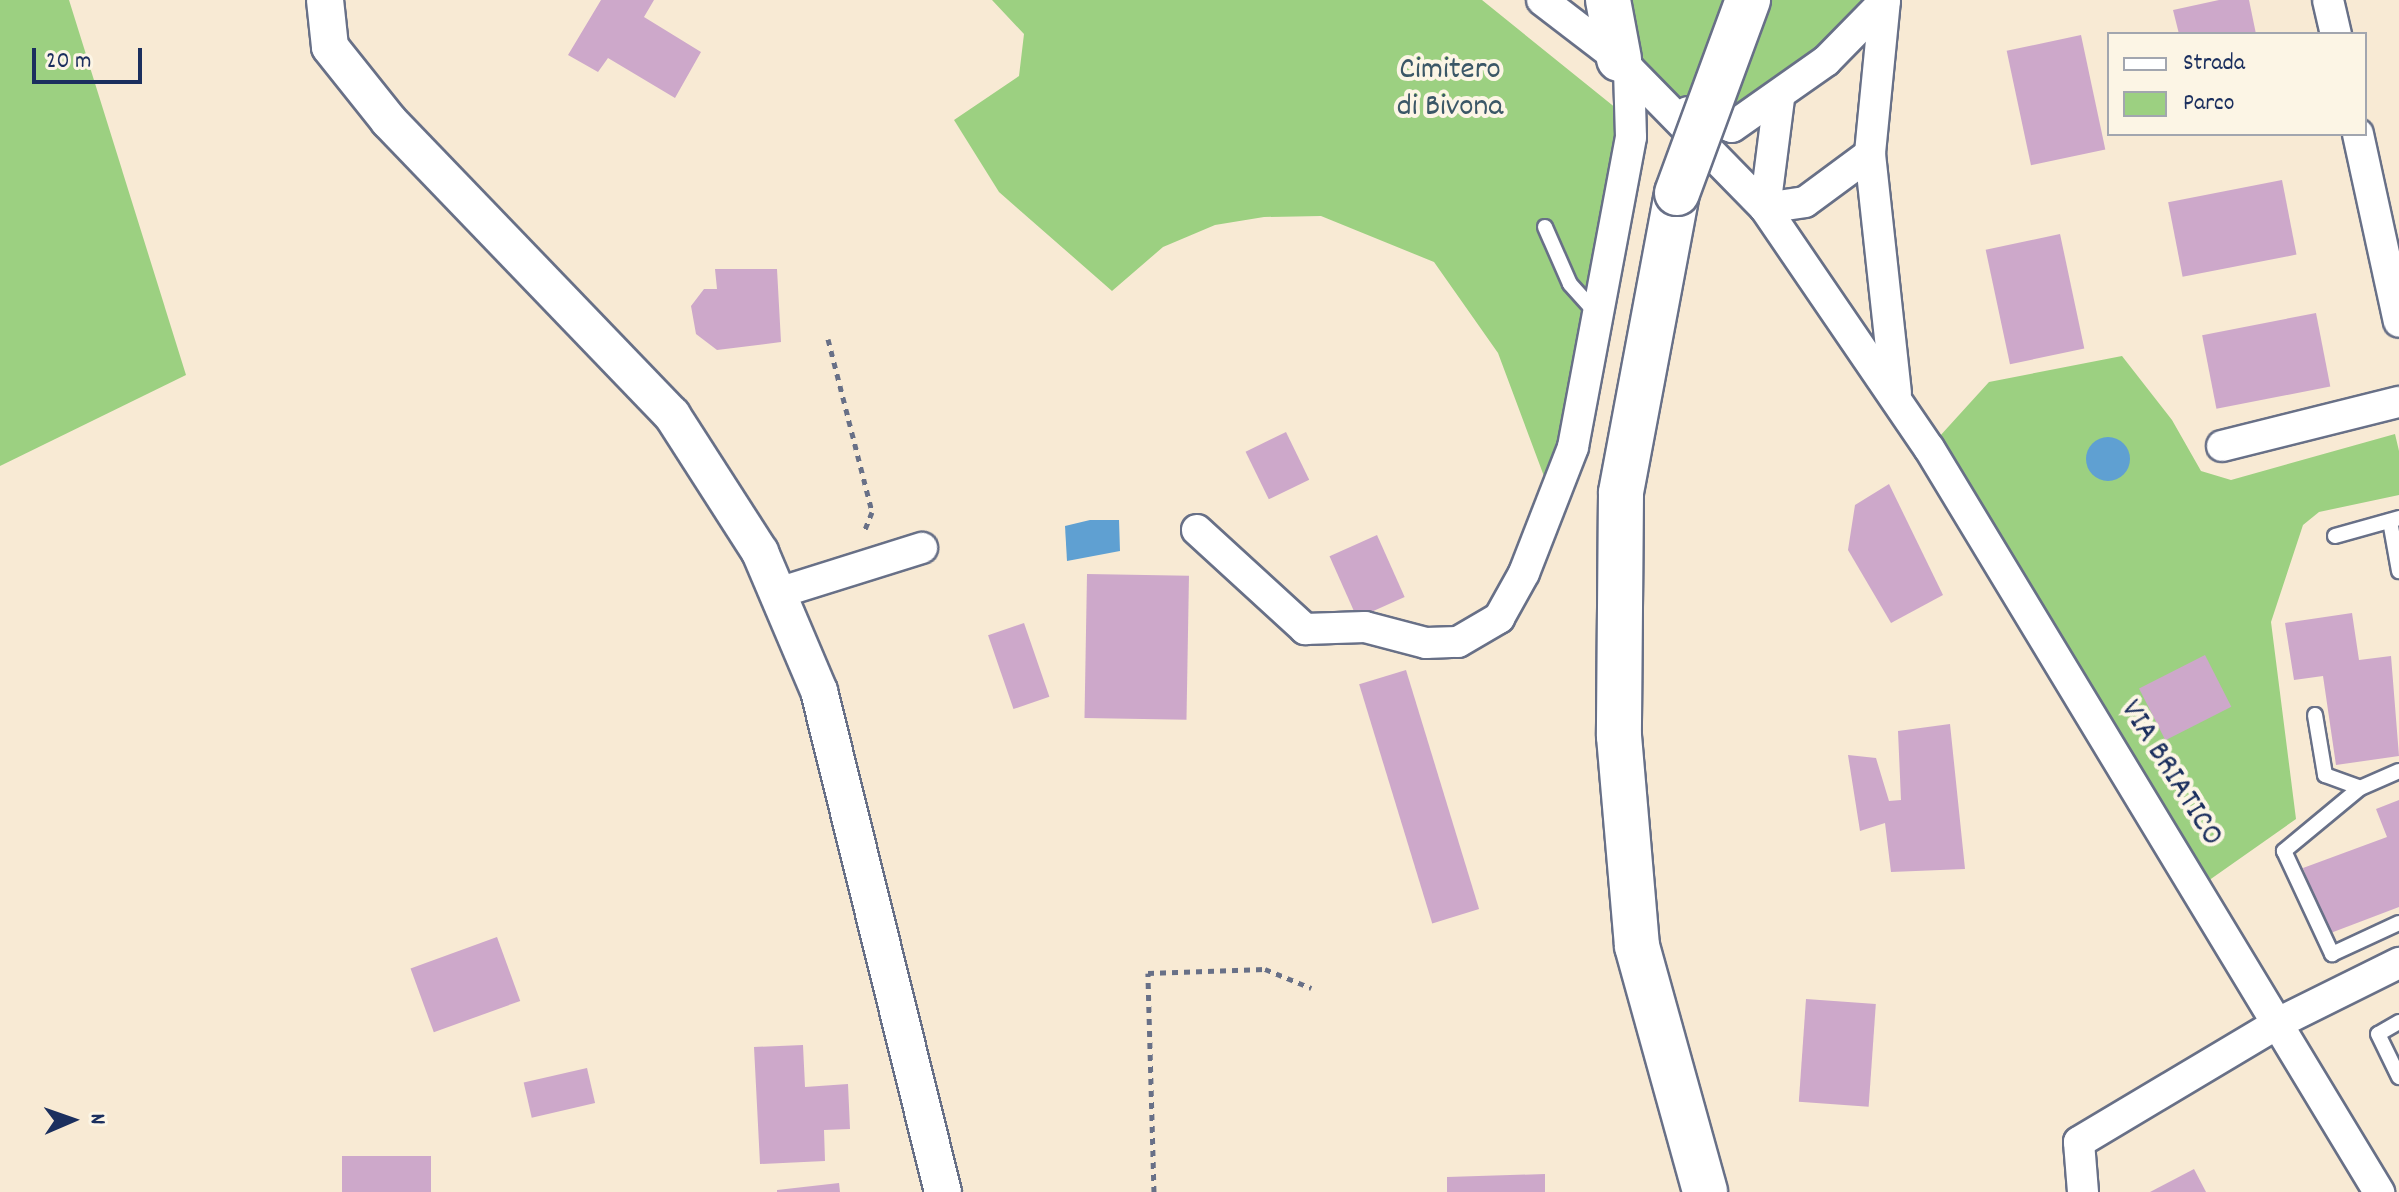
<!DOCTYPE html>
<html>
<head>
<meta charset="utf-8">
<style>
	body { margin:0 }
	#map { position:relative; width:2399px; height:1192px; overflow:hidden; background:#f8ead4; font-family:Dekko,sans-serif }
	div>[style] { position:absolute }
	.green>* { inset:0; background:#9cd081 }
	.water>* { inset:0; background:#5fa0d2 }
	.round { border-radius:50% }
	.building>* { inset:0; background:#cda8ca; transform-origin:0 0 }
	.path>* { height:5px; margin-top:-2.5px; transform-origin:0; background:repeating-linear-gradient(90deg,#687087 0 6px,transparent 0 12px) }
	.roads { filter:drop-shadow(2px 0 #687087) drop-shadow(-2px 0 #687087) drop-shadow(0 2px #687087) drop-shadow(0 -2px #687087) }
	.service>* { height:14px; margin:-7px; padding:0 7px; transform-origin:7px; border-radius:7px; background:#fff }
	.minor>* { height:30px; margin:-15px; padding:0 15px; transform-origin:15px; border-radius:15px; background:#fff }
	.tertiary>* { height:36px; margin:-18px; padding:0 18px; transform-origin:18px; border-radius:18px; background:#fff }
	.primary>* { height:44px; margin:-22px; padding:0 22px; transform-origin:22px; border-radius:22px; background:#fff }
	.bridges { filter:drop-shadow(2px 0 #687087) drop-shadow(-2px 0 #687087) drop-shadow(0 2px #687087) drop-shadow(0 -2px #687087) }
	.primary-bridge>* { height:44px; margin:-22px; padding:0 22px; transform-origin:22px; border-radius:22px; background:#fff }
	span { translate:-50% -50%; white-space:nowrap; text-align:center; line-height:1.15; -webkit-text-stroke:8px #fcf5e5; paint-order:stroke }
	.park-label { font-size:32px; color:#3b5767 }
	.street-label { font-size:32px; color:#1b2f5e }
	.legend { position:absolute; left:2107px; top:32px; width:260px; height:104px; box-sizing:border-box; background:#fcf5e5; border:2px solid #a2a6af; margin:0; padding:10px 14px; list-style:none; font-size:24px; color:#1b2f5e }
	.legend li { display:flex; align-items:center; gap:16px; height:40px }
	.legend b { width:40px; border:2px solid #a2a6af }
	.north { position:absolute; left:32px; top:1080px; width:80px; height:80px; -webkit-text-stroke:6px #fcf5e5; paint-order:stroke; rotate:88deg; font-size:22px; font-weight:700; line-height:32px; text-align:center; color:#1b2f5e }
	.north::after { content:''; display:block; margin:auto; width:28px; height:36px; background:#1b2f5e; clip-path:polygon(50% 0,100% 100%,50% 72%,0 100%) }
	.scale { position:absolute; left:32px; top:48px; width:110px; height:36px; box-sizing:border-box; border:4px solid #1b2f5e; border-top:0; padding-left:10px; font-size:24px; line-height:28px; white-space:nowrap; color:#1b2f5e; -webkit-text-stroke:6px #fcf5e5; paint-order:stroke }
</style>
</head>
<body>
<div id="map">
	<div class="green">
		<div style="clip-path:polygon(0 0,69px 0,186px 375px,0 466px)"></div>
		<div style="clip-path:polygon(992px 0,1482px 0,1627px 117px,1554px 503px,1498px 353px,1434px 262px,1321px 216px,1264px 217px,1215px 225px,1163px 247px,1112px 291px,999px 192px,954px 120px,1019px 76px,1024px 34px)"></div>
		<div style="clip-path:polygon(1608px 0,1885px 0,1732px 127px,1664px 104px)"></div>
		<div style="clip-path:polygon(2122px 356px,2172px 420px,2201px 471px,2231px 480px,2395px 434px,2399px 451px,2399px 495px,2319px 512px,2303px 525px,2271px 622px,2296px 819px,2198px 888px,1929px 448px,1989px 382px)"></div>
	</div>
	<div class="water">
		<div class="round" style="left:2086px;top:437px;width:44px;height:44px"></div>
		<div style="clip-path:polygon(1090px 520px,1119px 520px,1120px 551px,1067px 561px,1065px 526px)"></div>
	</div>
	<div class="building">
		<div style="clip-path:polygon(601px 0,654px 0,644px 17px,701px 52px,675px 98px,608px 58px,598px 72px,568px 55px)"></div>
		<div style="clip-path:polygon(2219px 0,2249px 0,2256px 34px,2179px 34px,2173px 10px)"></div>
		<div style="left:2081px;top:35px;width:117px;height:76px;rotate:78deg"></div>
		<div style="left:2282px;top:180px;width:76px;height:116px;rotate:79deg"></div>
		<div style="left:2060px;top:234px;width:117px;height:76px;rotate:78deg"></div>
		<div style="clip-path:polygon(715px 269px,777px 269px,781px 342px,717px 350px,696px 334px,691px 306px,704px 289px,717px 289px)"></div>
		<div style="left:2316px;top:313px;width:75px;height:116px;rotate:79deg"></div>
		<div style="left:1286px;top:432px;width:53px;height:45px;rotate:64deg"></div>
		<div style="clip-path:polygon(1889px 484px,1943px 595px,1891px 623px,1848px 550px,1855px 505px)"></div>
		<div style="left:1377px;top:535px;width:68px;height:52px;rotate:66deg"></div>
		<div style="left:1087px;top:574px;width:102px;height:144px;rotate:1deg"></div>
		<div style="clip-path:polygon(2352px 613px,2359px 660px,2391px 656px,2399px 756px,2336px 765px,2323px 676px,2294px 680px,2285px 623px)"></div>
		<div style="left:1024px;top:623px;width:78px;height:38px;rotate:71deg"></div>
		<div style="left:2205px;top:655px;width:58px;height:74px;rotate:63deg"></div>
		<div style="left:1406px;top:670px;width:250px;height:49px;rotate:73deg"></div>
		<div style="clip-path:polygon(1950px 724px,1965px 869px,1891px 872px,1885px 823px,1860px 831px,1848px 755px,1876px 758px,1889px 801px,1901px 800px,1898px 731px)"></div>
		<div style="clip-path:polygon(2399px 800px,2399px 907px,2328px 934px,2303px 868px,2387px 837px,2376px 809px)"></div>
		<div style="left:497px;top:937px;width:68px;height:92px;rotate:70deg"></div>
		<div style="left:1806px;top:999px;width:70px;height:103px;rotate:4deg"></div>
		<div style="clip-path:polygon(803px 1045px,805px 1087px,848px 1084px,850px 1129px,824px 1130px,825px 1161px,760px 1164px,754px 1047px)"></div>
		<div style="left:587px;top:1068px;width:36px;height:65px;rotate:77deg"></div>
		<div style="left:342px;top:1156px;width:89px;height:36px"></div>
		<div style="clip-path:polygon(2194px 1169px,2206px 1192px,2150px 1192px)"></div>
		<div style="clip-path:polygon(1545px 1174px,1545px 1192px,1447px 1192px,1447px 1177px)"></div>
		<div style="clip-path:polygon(839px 1183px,840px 1192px,777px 1192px,777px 1190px)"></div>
	</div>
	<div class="path">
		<div style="left:828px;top:339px;width:179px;rotate:75.7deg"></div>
		<div style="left:872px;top:512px;width:22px;rotate:112deg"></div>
		<div style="left:1154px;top:1192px;width:219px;rotate:-91.6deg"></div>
		<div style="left:1148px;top:973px;width:117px;rotate:-2deg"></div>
		<div style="left:1265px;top:969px;width:50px;rotate:22.4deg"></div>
	</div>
	<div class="roads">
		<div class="service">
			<div style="left:1545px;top:227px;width:62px;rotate:66.3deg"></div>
			<div style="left:1570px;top:284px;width:39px;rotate:48deg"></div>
			<div style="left:2390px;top:521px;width:51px;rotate:79.8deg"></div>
			<div style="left:2335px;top:536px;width:66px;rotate:-15.7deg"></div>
			<div style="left:2315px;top:715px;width:61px;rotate:80.5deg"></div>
			<div style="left:2325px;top:775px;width:37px;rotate:20deg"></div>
			<div style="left:2399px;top:771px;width:43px;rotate:156.4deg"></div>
			<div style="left:2360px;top:788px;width:99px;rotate:140.3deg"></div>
			<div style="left:2284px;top:851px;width:114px;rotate:65deg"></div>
			<div style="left:2332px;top:954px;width:74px;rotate:-24.8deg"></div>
			<div style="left:2399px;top:1022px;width:24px;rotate:150deg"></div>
			<div style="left:2378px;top:1034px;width:48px;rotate:64deg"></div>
		</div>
		<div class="minor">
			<div style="left:1542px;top:0;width:97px;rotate:37.5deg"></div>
			<div style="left:1619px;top:59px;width:209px;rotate:45.6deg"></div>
			<div style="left:1765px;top:208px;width:291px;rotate:55.7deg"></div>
			<div style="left:1929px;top:448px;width:870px;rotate:58.83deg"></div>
			<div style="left:1885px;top:0;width:155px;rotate:95.6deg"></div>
			<div style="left:1870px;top:154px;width:240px;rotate:83.8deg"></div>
			<div style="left:2328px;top:0;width:35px;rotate:77deg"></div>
			<div style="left:1688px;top:112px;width:46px;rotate:18.8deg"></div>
			<div style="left:1732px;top:127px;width:115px;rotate:-35.1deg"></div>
			<div style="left:1826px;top:61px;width:84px;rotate:-45.5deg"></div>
			<div style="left:2358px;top:134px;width:192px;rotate:77.7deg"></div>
			<div style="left:1765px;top:208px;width:40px;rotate:-8.5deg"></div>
			<div style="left:1805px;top:202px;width:81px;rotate:-36.4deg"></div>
			<div style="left:1765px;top:208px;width:110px;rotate:-82.7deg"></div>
			<div style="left:2222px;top:446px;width:182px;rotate:-14deg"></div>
			<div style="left:1197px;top:530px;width:147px;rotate:42.5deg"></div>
			<div style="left:1305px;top:629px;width:60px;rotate:-1.9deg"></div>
			<div style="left:1365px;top:627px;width:63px;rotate:14.7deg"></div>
			<div style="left:1426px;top:643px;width:32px;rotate:-2deg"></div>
			<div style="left:1458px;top:642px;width:48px;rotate:-30.3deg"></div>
			<div style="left:1499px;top:618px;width:51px;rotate:-60.9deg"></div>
			<div style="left:1524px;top:573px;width:135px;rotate:-68.7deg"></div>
			<div style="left:1573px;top:447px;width:315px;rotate:-79.4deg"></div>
			<div style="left:1631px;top:137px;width:68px;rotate:-91.7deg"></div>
			<div style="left:778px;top:593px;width:151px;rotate:-17.4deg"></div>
			<div style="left:2083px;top:1192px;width:50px;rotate:-94.6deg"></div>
			<div style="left:2079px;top:1142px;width:234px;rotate:-30.8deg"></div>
			<div style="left:2280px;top:1022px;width:133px;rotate:-26.4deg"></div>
		</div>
		<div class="tertiary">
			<div style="left:325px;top:0;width:47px;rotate:83.9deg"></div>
			<div style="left:330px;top:47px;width:95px;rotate:51.4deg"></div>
			<div style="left:389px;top:121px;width:408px;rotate:46.1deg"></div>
			<div style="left:672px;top:415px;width:163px;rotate:57.3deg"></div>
			<div style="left:760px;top:552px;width:151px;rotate:67deg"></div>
			<div style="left:819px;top:691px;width:516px;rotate:76.1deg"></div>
		</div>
		<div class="primary">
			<div style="left:1608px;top:0;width:60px;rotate:79.4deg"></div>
			<div style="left:1677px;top:193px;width:305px;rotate:100.6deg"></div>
			<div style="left:1621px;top:493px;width:243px;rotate:90.5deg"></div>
			<div style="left:1619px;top:736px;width:211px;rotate:85.1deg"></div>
			<div style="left:1637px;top:946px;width:255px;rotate:74.5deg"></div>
		</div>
	</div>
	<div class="bridges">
		<div class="primary-bridge">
			<div style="left:1677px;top:193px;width:206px;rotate:-69.8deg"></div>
		</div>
	</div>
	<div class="park-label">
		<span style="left:1450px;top:90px">Cimitero<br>di Bivona</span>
	</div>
	<div class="street-label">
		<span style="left:2170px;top:774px;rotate:58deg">VIA BRIATICO</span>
	</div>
	<ul class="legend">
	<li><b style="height:10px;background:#fff"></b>Strada</li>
	<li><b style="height:22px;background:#9cd081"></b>Parco</li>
	</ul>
	<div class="north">N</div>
	<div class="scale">20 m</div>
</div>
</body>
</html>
